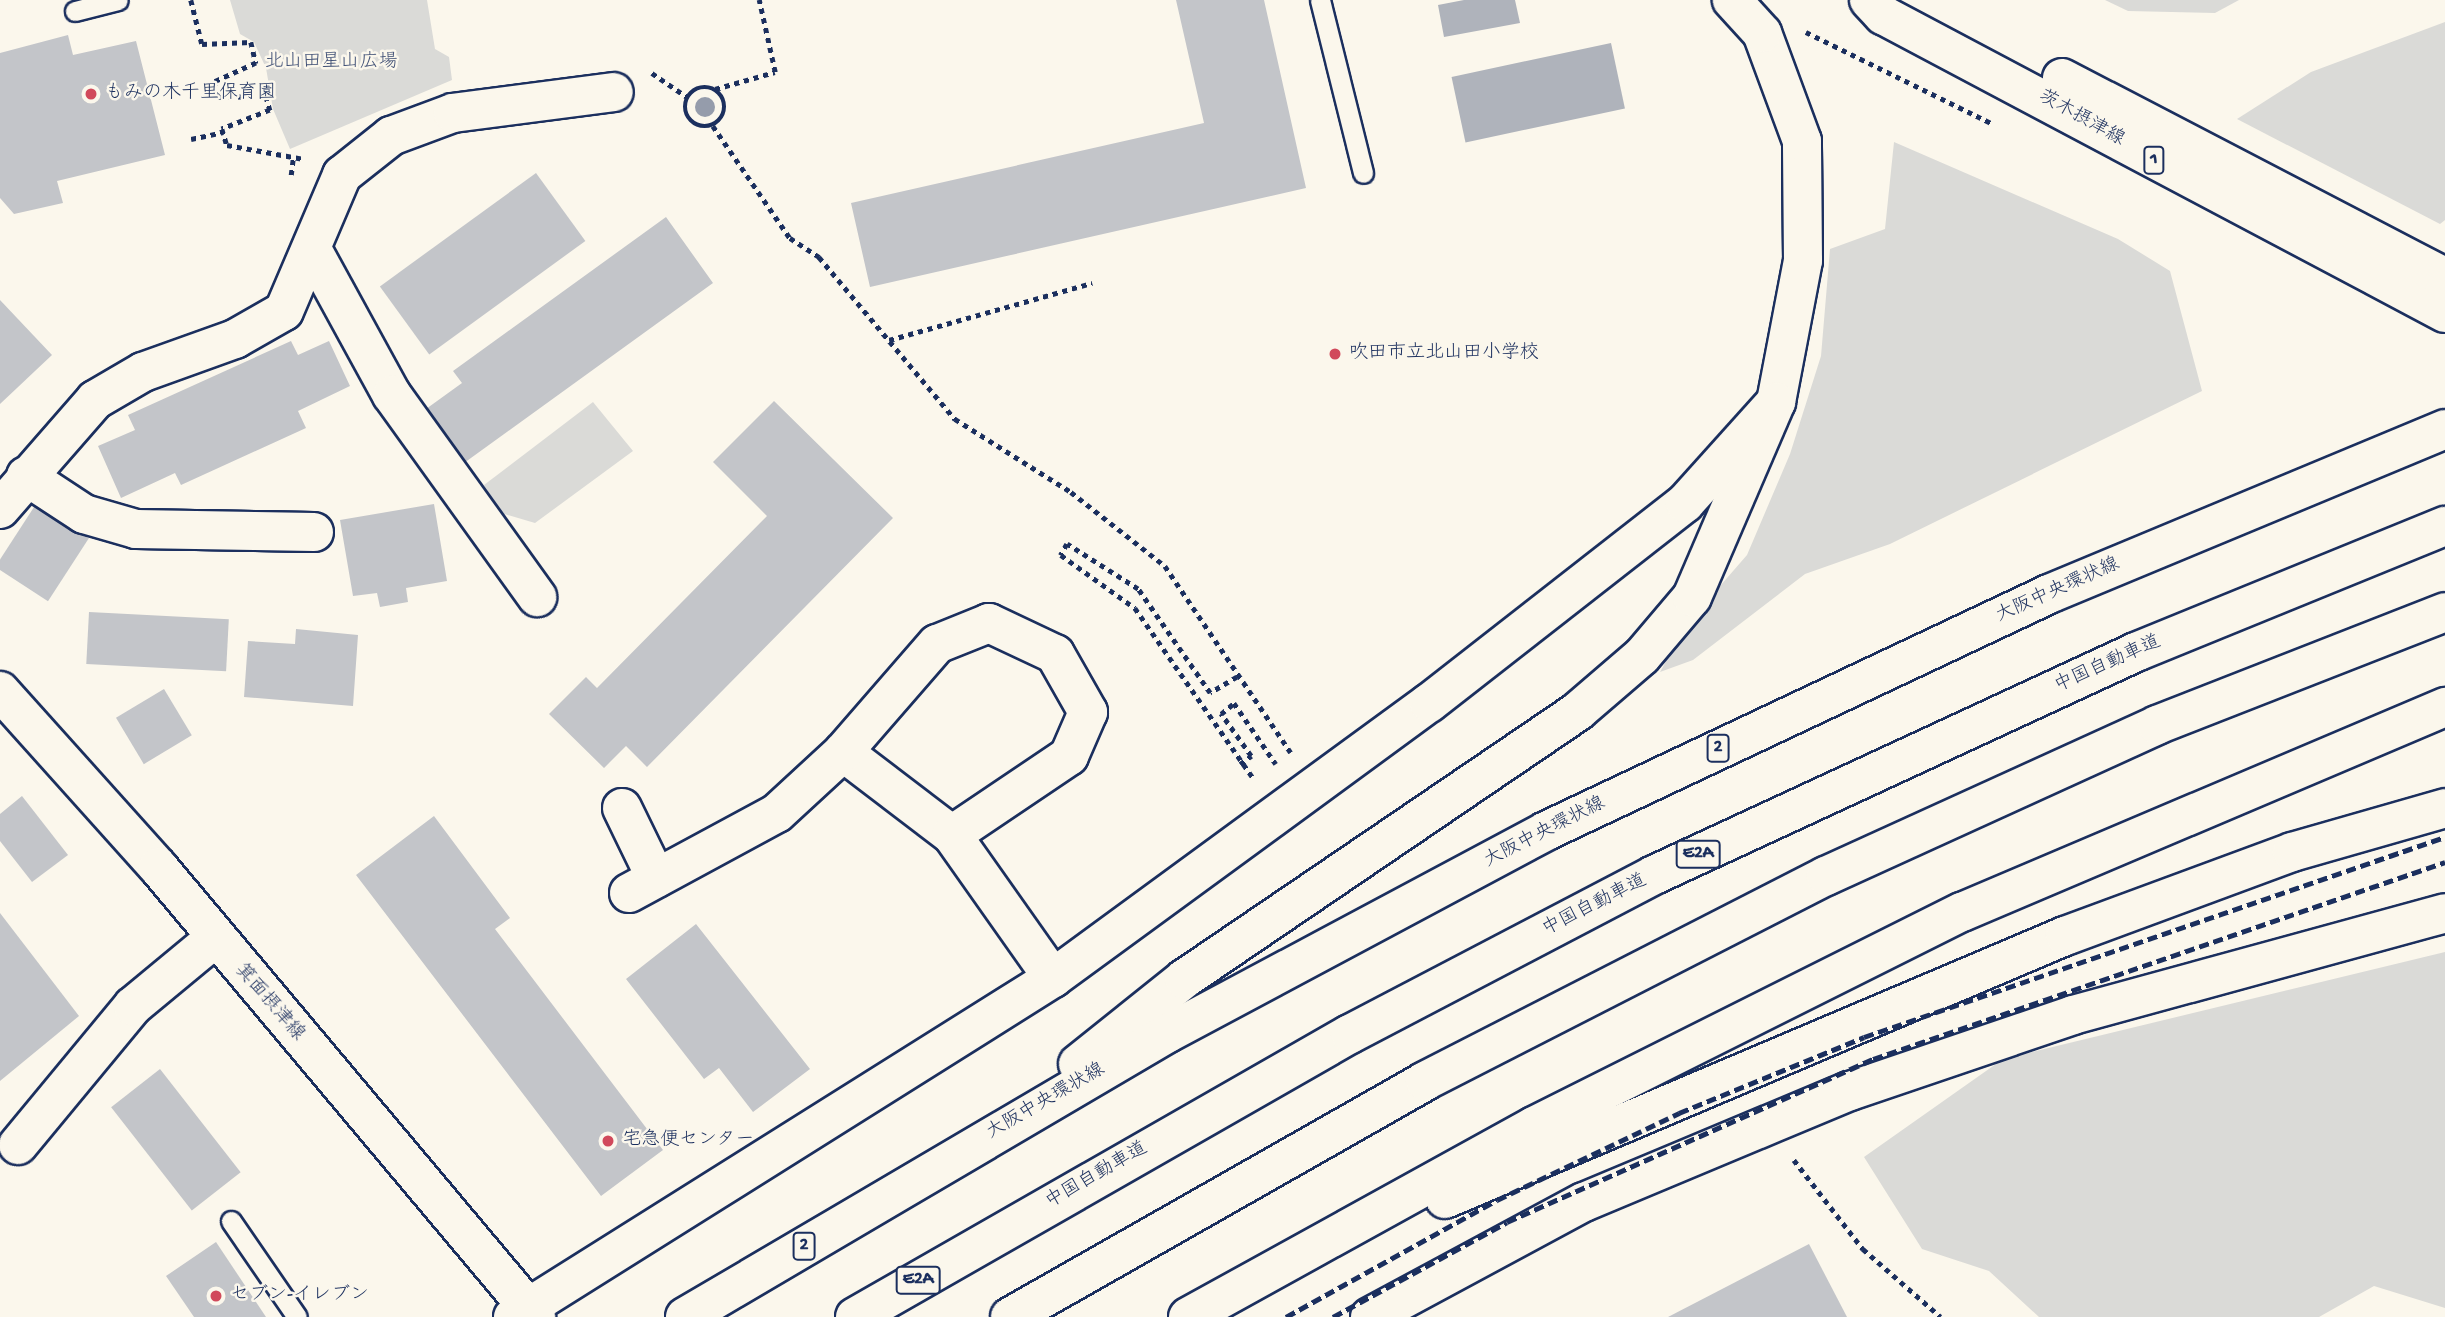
<!DOCTYPE html>
<html>
<head>
<meta charset="utf-8">
<style>
	body { margin:0 }
	#map { position:relative; width:2445px; height:1317px; overflow:hidden; background:#fbf7ec; font-family:"Gochi Hand","Klee One",sans-serif }
	div>[style] { position:absolute }
	.green>* { inset:0; background:#dadad7 }
	.water>* { inset:0; background:#afb3bb; transform-origin:0 0 }
	.building>* { inset:0; background:#c3c5c9; transform-origin:0 0 }
	.path>* { height:4.5px; margin-top:-2.25px; transform-origin:0; background:repeating-linear-gradient(90deg,#1b2f5e 0 5px,transparent 0 10px) }
	.path>.ring { margin:-2.25px; padding:0; box-sizing:content-box; background:none; border:4.5px solid #1b2f5e; border-radius:50% }
	.roads { filter:drop-shadow(2px 0 #1b2f5e) drop-shadow(-2px 0 #1b2f5e) drop-shadow(0 2px #1b2f5e) drop-shadow(0 -2px #1b2f5e) }
	.service>* { height:19px; margin:-9.5px; padding:0 9.5px; transform-origin:9.5px; border-radius:9.5px; background:#fbf7ec }
	.minor>* { height:38px; margin:-19px; padding:0 19px; transform-origin:19px; border-radius:19px; background:#fbf7ec }
	.secondary>* { height:38px; margin:-19px; padding:0 19px; transform-origin:19px; border-radius:19px; background:#fbf7ec }
	.primary>* { height:38px; margin:-19px; padding:0 19px; transform-origin:19px; border-radius:19px; background:#fbf7ec }
	.motorway>* { height:38px; margin:-19px; padding:0 19px; transform-origin:19px; border-radius:19px; background:#fbf7ec }
	.rail>* { height:5px; margin-top:-2.5px; transform-origin:0; background:repeating-linear-gradient(90deg,#1b2f5e 0 10px,transparent 0 15px) }
	.trees>* { width:20px; height:20px; margin:-10px; border-radius:50%; background:#959cab }
	.dots>* { width:19px; height:19px; translate:-50% -50%; box-sizing:border-box; border:4px solid #fbf7ec; border-radius:50% }
	span { translate:-50% -50%; white-space:nowrap; text-align:center; line-height:1.15; -webkit-text-stroke:5px #fbf7ec; paint-order:stroke }
	.shield-label span { padding:2px 5px; background:#fbf7ec; border:2px solid; border-radius:5px; -webkit-text-stroke-width:0 }
	.shield-label { font-size:18px; color:#1b2f5e; font-weight:700 }
	.park-label { font-size:19px; color:#415176 }
	.poi-label { font-size:19px; color:#1b2f5e }
	.left { translate:0 -50%; text-align:left }
	.street-label { font-size:19px; color:#1b2f5e }
</style>
</head>
<body>
<div id="map">
	<div class="green">
		<div style="clip-path:polygon(230px 0,427px 0,435px 49px,449px 57px,452px 80px,290px 149px,273px 109px,266px 68px,254px 42px,240px 34px)"></div>
		<div style="clip-path:polygon(2105px 0,2239px 0,2215px 13px,2128px 11px)"></div>
		<div style="clip-path:polygon(2445px 22px,2445px 220px,2440px 224px,2237px 119px,2311px 72px)"></div>
		<div style="clip-path:polygon(1894px 142px,2118px 239px,2170px 271px,2202px 391px,1890px 544px,1805px 574px,1693px 660px,1660px 672px,1687px 624px,1747px 555px,1790px 454px,1821px 356px,1830px 249px,1885px 229px)"></div>
		<div style="clip-path:polygon(593px 402px,633px 451px,535px 523px,501px 513px,484px 485px)"></div>
		<div style="clip-path:polygon(2445px 952px,2445px 1308px,2374px 1286px,2319px 1317px,2039px 1317px,1989px 1271px,1922px 1249px,1864px 1157px,2003px 1059px)"></div>
	</div>
	<div class="water">
		<div style="clip-path:polygon(1464px 0,1515px 0,1520px 23px,1444px 37px,1438px 5px)"></div>
		<div style="left:1611px;top:43px;width:67px;height:163px;rotate:78deg"></div>
	</div>
	<div class="building">
		<div style="clip-path:polygon(1176px 0,1264px 0,1306px 188px,870px 287px,851px 203px,1204px 123px)"></div>
		<div style="clip-path:polygon(68px 35px,73px 55px,136px 41px,165px 155px,57px 181px,63px 203px,14px 214px,0 198px,0 53px)"></div>
		<div style="left:536px;top:173px;width:84px;height:193px;rotate:54deg"></div>
		<div style="clip-path:polygon(666px 217px,713px 283px,464px 463px,426px 409px,462px 383px,453px 371px)"></div>
		<div style="clip-path:polygon(0 300px,52px 355px,0 404px)"></div>
		<div style="clip-path:polygon(291px 341px,298px 355px,329px 341px,350px 386px,298px 411px,306px 428px,181px 485px,175px 473px,121px 498px,98px 446px,135px 430px,128px 415px)"></div>
		<div style="clip-path:polygon(774px 401px,893px 518px,647px 767px,626px 746px,604px 768px,549px 714px,586px 677px,597px 688px,767px 516px,713px 462px)"></div>
		<div style="left:36px;top:504px;width:63px;height:75px;rotate:33deg"></div>
		<div style="clip-path:polygon(434px 504px,447px 581px,406px 588px,408px 602px,380px 607px,377px 593px,353px 596px,340px 520px)"></div>
		<div style="left:89px;top:612px;width:140px;height:52px;rotate:3deg"></div>
		<div style="clip-path:polygon(296px 629px,358px 635px,353px 706px,244px 697px,248px 641px,295px 644px)"></div>
		<div style="left:164px;top:689px;width:54px;height:56px;rotate:59deg"></div>
		<div style="clip-path:polygon(22px 796px,68px 855px,32px 882px,0 841px,0 814px)"></div>
		<div style="clip-path:polygon(434px 816px,510px 918px,495px 929px,663px 1150px,601px 1196px,356px 875px)"></div>
		<div style="clip-path:polygon(0 913px,79px 1016px,0 1081px)"></div>
		<div style="clip-path:polygon(696px 924px,810px 1069px,753px 1112px,719px 1068px,704px 1079px,626px 979px)"></div>
		<div style="left:160px;top:1069px;width:131px;height:62px;rotate:52deg"></div>
		<div style="clip-path:polygon(216px 1242px,266px 1317px,194px 1317px,166px 1276px)"></div>
		<div style="clip-path:polygon(1809px 1244px,1847px 1317px,1668px 1317px)"></div>
	</div>
	<div class="path">
		<div style="left:191px;top:0;width:45px;rotate:76deg"></div>
		<div style="left:202px;top:44px;width:49px;rotate:-2.3deg"></div>
		<div style="left:251px;top:42px;width:22px;rotate:77deg"></div>
		<div style="left:256px;top:63px;width:46px;rotate:155.7deg"></div>
		<div style="left:214px;top:82px;width:16px;rotate:75deg"></div>
		<div style="left:218px;top:97px;width:48px;rotate:-1.2deg"></div>
		<div style="left:266px;top:96px;width:15px;rotate:74deg"></div>
		<div style="left:270px;top:110px;width:52px;rotate:158.4deg"></div>
		<div style="left:222px;top:129px;width:17px;rotate:73deg"></div>
		<div style="left:227px;top:145px;width:78px;rotate:10.3deg"></div>
		<div style="left:1806px;top:32px;width:208px;rotate:26.2deg"></div>
		<div style="left:652px;top:73px;width:42px;rotate:34.4deg"></div>
		<div class="ring" style="left:685px;top:87px;width:35.5px;height:35.5px"></div>
		<div style="left:715px;top:89px;width:62px;rotate:-15.8deg"></div>
		<div style="left:775px;top:72px;width:74px;rotate:-102.5deg"></div>
		<div style="left:713px;top:126px;width:136px;rotate:55.5deg"></div>
		<div style="left:790px;top:238px;width:35px;rotate:33deg"></div>
		<div style="left:819px;top:257px;width:212px;rotate:50deg"></div>
		<div style="left:955px;top:419px;width:137px;rotate:32.2deg"></div>
		<div style="left:1071px;top:492px;width:120px;rotate:38.2deg"></div>
		<div style="left:1165px;top:566px;width:225px;rotate:56deg"></div>
		<div style="left:191px;top:139px;width:33px;rotate:-12deg"></div>
		<div style="left:291px;top:175px;width:16px;rotate:-83deg"></div>
		<div style="left:889px;top:340px;width:211px;rotate:-15.7deg"></div>
		<div style="left:1237px;top:677px;width:31px;rotate:149deg"></div>
		<div style="left:1210px;top:693px;width:126px;rotate:-124.7deg"></div>
		<div style="left:1138px;top:589px;width:84px;rotate:-147.6deg"></div>
		<div style="left:1067px;top:544px;width:13px;rotate:119deg"></div>
		<div style="left:1061px;top:555px;width:91px;rotate:35.6deg"></div>
		<div style="left:1135px;top:608px;width:208px;rotate:55.2deg"></div>
		<div style="left:1240px;top:764px;width:14px;rotate:-36deg"></div>
		<div style="left:1251px;top:756px;width:52px;rotate:-125.5deg"></div>
		<div style="left:1221px;top:714px;width:17px;rotate:-40deg"></div>
		<div style="left:1234px;top:703px;width:74px;rotate:55.5deg"></div>
		<div style="left:1794px;top:1160px;width:113px;rotate:52.2deg"></div>
		<div style="left:1863px;top:1249px;width:103px;rotate:41.1deg"></div>
	</div>
	<div class="roads">
		<div class="service">
			<div style="left:1320px;top:0;width:178px;rotate:76deg"></div>
			<div style="left:75px;top:11px;width:44px;rotate:-14.3deg"></div>
			<div style="left:231px;top:1221px;width:116px;rotate:55.5deg"></div>
		</div>
		<div class="minor">
			<div style="left:313px;top:251px;width:164px;rotate:61.3deg"></div>
			<div style="left:392px;top:395px;width:249px;rotate:54.3deg"></div>
			<div style="left:26px;top:476px;width:69px;rotate:33.2deg"></div>
			<div style="left:84px;top:514px;width:54px;rotate:16.1deg"></div>
			<div style="left:136px;top:529px;width:178px;rotate:1deg"></div>
			<div style="left:0;top:509px;width:145px;rotate:-48.9deg"></div>
			<div style="left:95px;top:400px;width:56px;rotate:-30.3deg"></div>
			<div style="left:143px;top:372px;width:98px;rotate:-19.7deg"></div>
			<div style="left:235px;top:339px;width:56px;rotate:-29.7deg"></div>
			<div style="left:284px;top:311px;width:148px;rotate:-66.9deg"></div>
			<div style="left:342px;top:175px;width:63px;rotate:-38.5deg"></div>
			<div style="left:391px;top:136px;width:66px;rotate:-20.4deg"></div>
			<div style="left:453px;top:113px;width:162px;rotate:-7.4deg"></div>
			<div style="left:843px;top:752px;width:137px;rotate:37.3deg"></div>
			<div style="left:952px;top:835px;width:175px;rotate:54.8deg"></div>
			<div style="left:622px;top:808px;width:78px;rotate:64.1deg"></div>
			<div style="left:629px;top:893px;width:168px;rotate:-28.4deg"></div>
			<div style="left:777px;top:813px;width:90px;rotate:-42.7deg"></div>
			<div style="left:843px;top:752px;width:143px;rotate:-49deg"></div>
			<div style="left:937px;top:644px;width:56px;rotate:-22deg"></div>
			<div style="left:989px;top:623px;width:73px;rotate:25.2deg"></div>
			<div style="left:1055px;top:654px;width:67px;rotate:60.4deg"></div>
			<div style="left:1088px;top:712px;width:48px;rotate:113.4deg"></div>
			<div style="left:1069px;top:756px;width:141px;rotate:146deg"></div>
			<div style="left:18px;top:1145px;width:180px;rotate:-50.4deg"></div>
			<div style="left:133px;top:1006px;width:105px;rotate:-39.6deg"></div>
		</div>
		<div class="secondary">
			<div style="left:0;top:691px;width:237px;rotate:48.1deg"></div>
			<div style="left:158px;top:867px;width:588px;rotate:49.97deg"></div>
		</div>
		<div class="primary">
			<div style="left:1869px;top:0;width:21px;rotate:47deg"></div>
			<div style="left:1883px;top:15px;width:636px;rotate:27.93deg"></div>
			<div style="left:2062px;top:78px;width:432px;rotate:27.5deg"></div>
			<div style="left:1078px;top:1064px;width:136px;rotate:-38.7deg"></div>
			<div style="left:1184px;top:979px;width:477px;rotate:-34.2deg"></div>
			<div style="left:1578px;top:711px;width:84px;rotate:-40.7deg"></div>
			<div style="left:1642px;top:656px;width:77px;rotate:-49.7deg"></div>
			<div style="left:1692px;top:597px;width:212px;rotate:-66.7deg"></div>
			<div style="left:1776px;top:402px;width:144px;rotate:-79.2deg"></div>
			<div style="left:1803px;top:261px;width:120px;rotate:-90.5deg"></div>
			<div style="left:1802px;top:141px;width:115px;rotate:-110.3deg"></div>
			<div style="left:1762px;top:33px;width:45px;rotate:-132.3deg"></div>
			<div style="left:1445px;top:1199px;width:673px;rotate:-22.99deg"></div>
			<div style="left:2065px;top:936px;width:242px;rotate:-20.3deg"></div>
			<div style="left:2292px;top:852px;width:159px;rotate:-16deg"></div>
			<div style="left:513px;top:1317px;width:638px;rotate:-32.12deg"></div>
			<div style="left:1053px;top:978px;width:466px;rotate:-36.2deg"></div>
			<div style="left:1429px;top:703px;width:325px;rotate:-38deg"></div>
			<div style="left:1685px;top:503px;width:136px;rotate:-48deg"></div>
			<div style="left:685px;top:1317px;width:560px;rotate:-30.46deg"></div>
			<div style="left:1168px;top:1033px;width:429px;rotate:-28.1deg"></div>
			<div style="left:1546px;top:831px;width:556px;rotate:-25.23deg"></div>
			<div style="left:2049px;top:594px;width:429px;rotate:-22.6deg"></div>
			<div style="left:1188px;top:1317px;width:395px;rotate:-28.9deg"></div>
			<div style="left:1534px;top:1126px;width:479px;rotate:-26.6deg"></div>
			<div style="left:1962px;top:912px;width:525px;rotate:-23deg"></div>
			<div style="left:1370px;top:1317px;width:243px;rotate:-28.3deg"></div>
			<div style="left:1584px;top:1202px;width:288px;rotate:-22.7deg"></div>
			<div style="left:1850px;top:1091px;width:236px;rotate:-18.8deg"></div>
			<div style="left:2073px;top:1015px;width:386px;rotate:-15.3deg"></div>
		</div>
		<div class="motorway">
			<div style="left:855px;top:1317px;width:570px;rotate:-29.76deg"></div>
			<div style="left:1350px;top:1034px;width:343px;rotate:-27.6deg"></div>
			<div style="left:1654px;top:875px;width:531px;rotate:-24.83deg"></div>
			<div style="left:2136px;top:652px;width:334px;rotate:-22.2deg"></div>
			<div style="left:1010px;top:1317px;width:477px;rotate:-29.6deg"></div>
			<div style="left:1425px;top:1081px;width:450px;rotate:-27.1deg"></div>
			<div style="left:1826px;top:876px;width:364px;rotate:-24.5deg"></div>
			<div style="left:2157px;top:725px;width:309px;rotate:-21.4deg"></div>
		</div>
	</div>
	<div class="rail">
		<div style="left:1286px;top:1317px;width:241px;rotate:-29deg"></div>
		<div style="left:1497px;top:1200px;width:202px;rotate:-25.5deg"></div>
		<div style="left:1679px;top:1113px;width:200px;rotate:-22.3deg"></div>
		<div style="left:1864px;top:1037px;width:614px;rotate:-19deg"></div>
		<div style="left:1333px;top:1317px;width:198px;rotate:-28.6deg"></div>
		<div style="left:1507px;top:1222px;width:401px;rotate:-24deg"></div>
		<div style="left:1873px;top:1059px;width:605px;rotate:-19deg"></div>
	</div>
	<div class="trees">
		<div style="left:705px;top:107px"></div>
	</div>
	<div class="dots">
		<div style="left:91px;top:94px;background:#d1495b"></div>
		<div style="left:1335px;top:354px;background:#d1495b"></div>
		<div style="left:608px;top:1141px;background:#d1495b"></div>
		<div style="left:216px;top:1296px;background:#d1495b"></div>
	</div>
	<div class="shield-label">
		<span style="left:2154px;top:160px">1</span>
		<span style="left:1718px;top:748px">2</span>
		<span style="left:1698px;top:854px">E2A</span>
		<span style="left:804px;top:1246px">2</span>
		<span style="left:918px;top:1280px">E2A</span>
	</div>
	<div class="park-label">
		<span style="left:331px;top:63px">北山田星山広場</span>
	</div>
	<div class="poi-label">
		<span class="left" style="left:105px;top:94px">もみの木千里保育園</span>
		<span class="left" style="left:1349px;top:354px">吹田市立北山田小学校</span>
		<span class="left" style="left:622px;top:1141px">宅急便センター</span>
		<span class="left" style="left:230px;top:1296px">セブン-イレブン</span>
	</div>
	<div class="street-label">
		<span style="left:2081px;top:119px;rotate:29deg">茨木摂津線</span>
		<span style="left:2058px;top:591px;rotate:-24deg">大阪中央環状線</span>
		<span style="left:2108px;top:665px;rotate:-24deg">中国自動車道</span>
		<span style="left:1545px;top:833px;rotate:-27deg">大阪中央環状線</span>
		<span style="left:1595px;top:906px;rotate:-27deg">中国自動車道</span>
		<span style="left:269px;top:1003px;rotate:49deg">箕面摂津線</span>
		<span style="left:1046px;top:1102px;rotate:-30deg">大阪中央環状線</span>
		<span style="left:1097px;top:1176px;rotate:-30deg">中国自動車道</span>
	</div>
</div>
</body>
</html>
